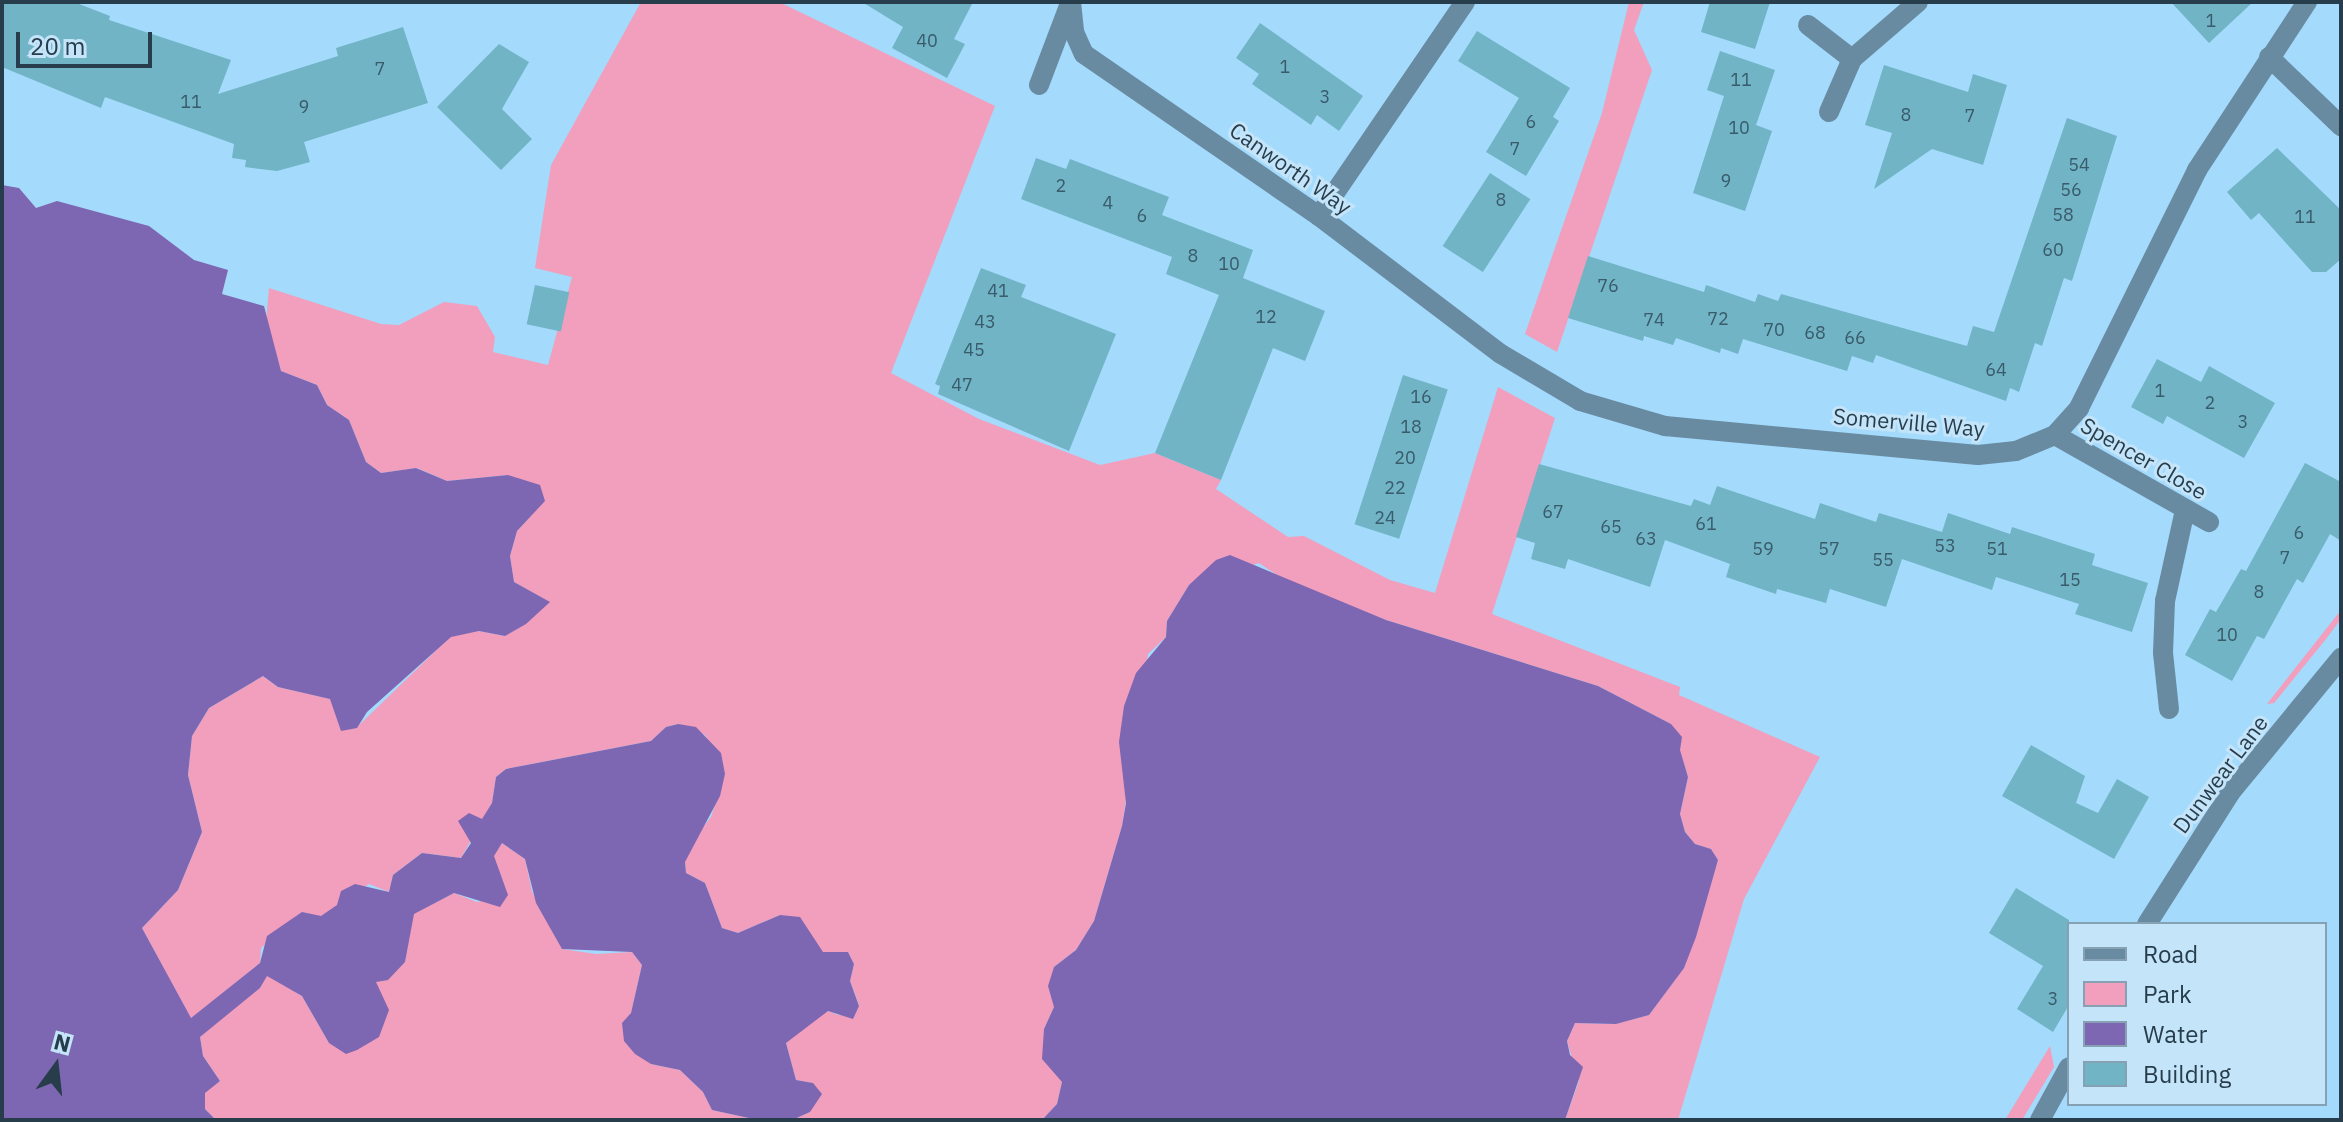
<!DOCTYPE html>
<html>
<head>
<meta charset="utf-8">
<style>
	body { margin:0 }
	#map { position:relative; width:2343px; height:1122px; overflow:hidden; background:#a4dafc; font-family:"IBM Plex Sans",sans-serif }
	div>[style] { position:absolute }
	.green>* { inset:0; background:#f29ebd }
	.water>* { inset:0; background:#7d66b2 }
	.building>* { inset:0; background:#70b4c6; transform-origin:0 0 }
	.minor>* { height:20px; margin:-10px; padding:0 10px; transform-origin:10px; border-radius:10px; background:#688ba2 }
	span { translate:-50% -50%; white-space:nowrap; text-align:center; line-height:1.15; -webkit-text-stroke:6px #c4e4f9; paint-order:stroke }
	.number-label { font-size:18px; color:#395b6a }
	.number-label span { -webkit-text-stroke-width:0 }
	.street-label { font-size:22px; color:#273d4b }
	.frame { position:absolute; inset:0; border:4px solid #273d4b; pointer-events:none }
	.legend { position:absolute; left:2067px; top:922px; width:260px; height:184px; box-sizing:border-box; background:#c4e4f9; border:2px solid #85a1b3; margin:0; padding:10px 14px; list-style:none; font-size:24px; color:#273d4b }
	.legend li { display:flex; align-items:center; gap:16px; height:40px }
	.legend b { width:40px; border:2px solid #85a1b3 }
	.north { position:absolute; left:16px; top:1026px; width:80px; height:80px; -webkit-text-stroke:6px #c4e4f9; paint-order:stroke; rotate:15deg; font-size:22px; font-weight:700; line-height:32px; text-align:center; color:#273d4b }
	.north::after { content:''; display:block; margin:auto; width:28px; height:36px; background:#273d4b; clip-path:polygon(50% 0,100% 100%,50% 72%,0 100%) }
	.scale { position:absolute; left:16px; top:32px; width:136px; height:36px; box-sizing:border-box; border:4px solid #273d4b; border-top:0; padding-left:10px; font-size:24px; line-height:28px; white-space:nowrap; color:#273d4b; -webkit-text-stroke:6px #c4e4f9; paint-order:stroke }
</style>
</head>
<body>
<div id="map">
	<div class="green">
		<div style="clip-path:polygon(641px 2px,779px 2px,995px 106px,891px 373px,979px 419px,1100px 465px,1155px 453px,1221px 480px,1216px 489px,1288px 537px,1304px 536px,1390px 580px,1435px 593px,1498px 387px,1555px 418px,1492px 614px,1680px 687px,1679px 695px,1820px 757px,1744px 899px,1678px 1120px,1565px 1120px,1579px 1081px,1567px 1041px,1575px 1023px,1615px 1024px,1649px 1015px,1684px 967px,1718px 860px,1711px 849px,1695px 844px,1685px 832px,1680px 814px,1688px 777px,1671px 724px,1598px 686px,1386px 620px,1289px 583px,1259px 563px,1189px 585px,1167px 621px,1166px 637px,1148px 654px,1122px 826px,1094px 921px,1076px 950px,1054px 967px,1054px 1007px,1044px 1029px,1062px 1082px,1057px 1104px,1042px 1120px,792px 1120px,810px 1112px,812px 1083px,796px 1080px,786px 1043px,815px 1016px,828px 1011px,838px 1015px,859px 1005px,850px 981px,854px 964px,848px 952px,823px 952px,780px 915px,738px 933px,722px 928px,705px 883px,686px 873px,685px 862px,687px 848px,711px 817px,725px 774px,705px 735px,678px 724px,666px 727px,651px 741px,506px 769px,496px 777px,492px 803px,461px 858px,422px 853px,393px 875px,389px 892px,369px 884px,321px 917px,302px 912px,261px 948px,260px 963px,191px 1019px,142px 928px,178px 890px,202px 832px,188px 775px,192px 736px,209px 708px,263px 676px,278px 687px,331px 699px,341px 730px,356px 728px,451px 636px,479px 631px,505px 636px,549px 602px,514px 582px,510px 556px,517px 531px,529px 518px,508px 475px,447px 481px,417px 468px,381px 473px,366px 462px,349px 420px,327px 405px,317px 385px,281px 371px,266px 323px,269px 288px,381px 324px,399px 325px,444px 302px,477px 306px,495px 337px,493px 352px,548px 365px,572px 277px,535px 268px,551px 165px)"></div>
		<div style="clip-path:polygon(1629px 2px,1644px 2px,1634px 30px,1652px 70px,1557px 352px,1525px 334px,1602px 113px)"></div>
		<div style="clip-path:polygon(2341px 610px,2341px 619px,2326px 639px,2274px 703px,2267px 704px)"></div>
		<div style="clip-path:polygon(502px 843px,525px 859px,532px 892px,562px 949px,596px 954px,632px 952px,642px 965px,631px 1013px,651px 1064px,680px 1070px,703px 1092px,712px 1110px,758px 1120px,216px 1120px,205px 1109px,205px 1092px,220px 1081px,203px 1056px,200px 1037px,209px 1027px,260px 988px,267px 975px,302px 996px,329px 1043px,375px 982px,405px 962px,413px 914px,454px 893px,477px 902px,507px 895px,493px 856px)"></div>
		<div style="clip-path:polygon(2050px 1046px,2054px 1067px,2022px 1120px,2005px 1120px)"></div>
	</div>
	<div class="water">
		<div style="clip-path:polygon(2px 185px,19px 188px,36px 208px,57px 201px,149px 226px,194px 260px,228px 270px,222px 294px,264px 306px,281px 371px,317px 385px,327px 405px,349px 420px,366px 462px,381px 473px,416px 468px,447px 481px,508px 475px,540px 485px,545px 501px,517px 531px,510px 556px,514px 582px,550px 602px,526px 624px,505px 636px,479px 631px,451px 637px,367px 712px,357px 728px,341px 731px,330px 699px,278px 687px,263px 676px,209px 708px,192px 736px,188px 775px,202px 832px,178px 890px,142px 928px,191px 1018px,260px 963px,267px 936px,302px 912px,321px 916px,337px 905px,341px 891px,355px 884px,389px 892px,393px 875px,422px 853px,461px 858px,471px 843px,458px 821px,469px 813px,482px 819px,492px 803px,496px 777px,506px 769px,651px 741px,666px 727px,678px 724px,696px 727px,721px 753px,725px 774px,720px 796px,685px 862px,686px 873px,705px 883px,722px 928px,738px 933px,780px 915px,800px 917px,823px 952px,848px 952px,854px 964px,850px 981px,859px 1006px,853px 1019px,828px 1011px,786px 1043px,796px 1080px,813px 1083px,822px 1094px,810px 1112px,792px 1120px,758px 1120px,712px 1110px,703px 1092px,680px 1070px,651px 1064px,635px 1054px,624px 1041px,622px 1023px,631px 1013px,642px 965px,632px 952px,562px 949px,536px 903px,525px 859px,502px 843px,494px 856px,508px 895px,500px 907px,454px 893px,414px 914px,405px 962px,388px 980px,376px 982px,389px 1010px,379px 1037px,357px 1050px,346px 1054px,329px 1043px,302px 996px,267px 976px,260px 988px,200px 1037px,203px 1056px,220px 1081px,205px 1093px,205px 1109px,216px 1120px,2px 1120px)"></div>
		<div style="clip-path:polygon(1230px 555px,1386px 620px,1598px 686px,1671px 724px,1682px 737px,1680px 750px,1688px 777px,1680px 814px,1685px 832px,1695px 844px,1711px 849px,1718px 860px,1696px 937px,1684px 968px,1649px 1015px,1616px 1024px,1575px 1023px,1567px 1041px,1570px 1055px,1583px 1067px,1565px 1120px,1042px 1120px,1057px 1104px,1062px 1082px,1042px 1059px,1044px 1029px,1054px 1007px,1048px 986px,1054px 967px,1076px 950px,1094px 921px,1122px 826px,1126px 803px,1119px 742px,1124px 706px,1136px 673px,1166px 637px,1167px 621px,1189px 585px,1216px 560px)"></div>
	</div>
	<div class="building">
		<div style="clip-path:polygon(2px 2px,74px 2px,110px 16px,109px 20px,231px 60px,218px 94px,338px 56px,336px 48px,403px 27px,428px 103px,304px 142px,310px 162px,277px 171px,245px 167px,246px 160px,232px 158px,234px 144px,105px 97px,101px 108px,2px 67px)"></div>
		<div style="clip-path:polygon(862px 2px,973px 2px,954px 39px,965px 44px,947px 78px,892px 48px,903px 27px)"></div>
		<div style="clip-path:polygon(1710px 2px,1770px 2px,1755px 49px,1701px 32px)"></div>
		<div style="clip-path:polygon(2171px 2px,2253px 2px,2209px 43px)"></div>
		<div style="clip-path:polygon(1260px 23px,1363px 96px,1339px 131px,1317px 115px,1311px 125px,1252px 84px,1259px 74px,1236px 58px)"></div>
		<div style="clip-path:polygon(1477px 31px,1570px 88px,1553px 117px,1559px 121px,1526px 176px,1486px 152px,1519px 98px,1458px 61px)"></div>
		<div style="clip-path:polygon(499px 44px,529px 62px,502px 109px,532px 139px,501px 170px,437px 107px)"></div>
		<div style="clip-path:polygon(1720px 51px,1775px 70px,1756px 125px,1772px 131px,1745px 211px,1693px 193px,1724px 96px,1707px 90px)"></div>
		<div style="clip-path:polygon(1884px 65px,1968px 92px,1973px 74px,2007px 85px,1983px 165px,1932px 149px,1874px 189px,1892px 133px,1865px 125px)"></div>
		<div style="clip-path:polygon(2067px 118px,2117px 136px,2072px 281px,2064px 278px,2042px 346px,2035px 343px,2019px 392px,2010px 388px,2006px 401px,1876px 355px,1873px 363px,1852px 356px,1847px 371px,1743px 339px,1738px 354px,1721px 348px,1720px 353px,1676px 338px,1673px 345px,1644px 336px,1643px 341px,1568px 318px,1588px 256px,1704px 292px,1706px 285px,1755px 302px,1758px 294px,1778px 301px,1781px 294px,1967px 346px,1973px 326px,1994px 332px)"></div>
		<div style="clip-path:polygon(2277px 148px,2341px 210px,2341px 259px,2326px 272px,2312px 272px,2259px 213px,2251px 220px,2227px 192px)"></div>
		<div style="clip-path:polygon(1036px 158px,1066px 169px,1070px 159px,1169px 197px,1162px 215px,1253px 250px,1243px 278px,1325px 311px,1305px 361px,1273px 348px,1221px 480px,1155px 453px,1219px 295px,1166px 274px,1172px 257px,1021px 199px)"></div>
		<div style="left:1490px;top:173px;width:48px;height:87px;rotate:33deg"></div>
		<div style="clip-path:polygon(981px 268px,1026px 285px,1021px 297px,1116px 334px,1069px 451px,938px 394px,940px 386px,935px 384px)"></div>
		<div style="left:535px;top:285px;width:35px;height:40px;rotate:12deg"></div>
		<div style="clip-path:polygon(2157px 359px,2201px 382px,2209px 366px,2275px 403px,2244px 458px,2167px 416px,2163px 424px,2131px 407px)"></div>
		<div style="left:1403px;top:375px;width:47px;height:157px;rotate:18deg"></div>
		<div style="clip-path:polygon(2305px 463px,2341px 482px,2341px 541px,2330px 534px,2303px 583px,2297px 579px,2264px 639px,2257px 636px,2232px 681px,2185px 655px,2210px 609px,2216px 612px,2241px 569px,2246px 571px)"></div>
		<div style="clip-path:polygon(1539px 464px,1691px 506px,1694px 499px,1710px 505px,1717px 486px,1815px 519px,1820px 503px,1876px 522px,1879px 513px,1942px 532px,1948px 513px,2010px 534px,2012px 527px,2095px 554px,2092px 565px,2148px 583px,2132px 632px,2075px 614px,2079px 604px,1996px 577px,1992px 590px,1902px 559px,1886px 607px,1830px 589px,1826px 603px,1777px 589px,1776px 594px,1726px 577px,1730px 564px,1665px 540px,1650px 587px,1568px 559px,1565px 569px,1531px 559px,1535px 543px,1516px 537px)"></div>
		<div style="clip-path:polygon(2031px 745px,2085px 776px,2076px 803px,2098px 813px,2117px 779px,2149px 797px,2114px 859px,2002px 796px)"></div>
		<div style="clip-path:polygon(2016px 888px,2069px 920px,2069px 1005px,2053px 1032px,2017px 1009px,2043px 966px,1989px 933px)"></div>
	</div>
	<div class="minor">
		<div style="left:1071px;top:2px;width:30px;rotate:84deg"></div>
		<div style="left:1074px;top:32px;width:24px;rotate:66deg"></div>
		<div style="left:1084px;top:54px;width:285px;rotate:34.6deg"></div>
		<div style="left:1319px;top:216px;width:228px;rotate:37.2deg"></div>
		<div style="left:1501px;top:354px;width:92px;rotate:30.7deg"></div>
		<div style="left:1580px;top:401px;width:89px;rotate:16.4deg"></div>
		<div style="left:1665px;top:426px;width:314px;rotate:5.3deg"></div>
		<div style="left:1978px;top:455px;width:38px;rotate:-6deg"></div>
		<div style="left:2016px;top:451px;width:42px;rotate:-22.3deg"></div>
		<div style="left:2055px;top:435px;width:36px;rotate:-48deg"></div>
		<div style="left:2079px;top:408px;width:266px;rotate:-63.6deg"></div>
		<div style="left:2197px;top:170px;width:201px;rotate:-56.8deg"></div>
		<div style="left:1808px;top:25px;width:56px;rotate:37.7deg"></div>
		<div style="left:2269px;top:57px;width:100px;rotate:43.8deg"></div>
		<div style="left:1039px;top:85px;width:85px;rotate:-69.2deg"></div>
		<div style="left:1829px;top:112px;width:58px;rotate:-66.5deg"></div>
		<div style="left:1852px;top:59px;width:87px;rotate:-40.8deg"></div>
		<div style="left:1319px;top:216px;width:259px;rotate:-55.7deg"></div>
		<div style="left:2055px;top:435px;width:177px;rotate:29.5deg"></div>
		<div style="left:2169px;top:709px;width:56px;rotate:-96.1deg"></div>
		<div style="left:2163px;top:653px;width:52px;rotate:-87.8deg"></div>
		<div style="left:2165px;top:601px;width:93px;rotate:-77.6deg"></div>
		<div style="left:2147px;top:924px;width:155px;rotate:-57.6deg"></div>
		<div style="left:2230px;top:793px;width:175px;rotate:-50.6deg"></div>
		<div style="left:2040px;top:1120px;width:60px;rotate:-61.3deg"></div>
	</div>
	<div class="number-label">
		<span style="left:2211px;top:21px">1</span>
		<span style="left:927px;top:41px">40</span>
		<span style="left:1285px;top:67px">1</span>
		<span style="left:380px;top:69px">7</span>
		<span style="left:1741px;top:80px">11</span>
		<span style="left:1325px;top:97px">3</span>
		<span style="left:191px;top:102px">11</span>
		<span style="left:304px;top:107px">9</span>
		<span style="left:1906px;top:115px">8</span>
		<span style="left:1970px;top:116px">7</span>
		<span style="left:1531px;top:122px">6</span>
		<span style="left:1739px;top:128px">10</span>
		<span style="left:1515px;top:149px">7</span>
		<span style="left:2079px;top:165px">54</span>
		<span style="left:1726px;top:181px">9</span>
		<span style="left:1061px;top:186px">2</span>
		<span style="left:2071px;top:190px">56</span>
		<span style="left:1501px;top:200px">8</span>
		<span style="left:1108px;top:203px">4</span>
		<span style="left:2063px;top:215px">58</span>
		<span style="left:1142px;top:216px">6</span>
		<span style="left:2305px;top:217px">11</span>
		<span style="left:2053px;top:250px">60</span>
		<span style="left:1193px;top:256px">8</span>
		<span style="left:1229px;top:264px">10</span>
		<span style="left:1608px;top:286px">76</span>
		<span style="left:998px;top:291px">41</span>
		<span style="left:1266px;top:317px">12</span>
		<span style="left:1718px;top:319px">72</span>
		<span style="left:1654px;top:320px">74</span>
		<span style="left:985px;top:322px">43</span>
		<span style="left:1774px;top:330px">70</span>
		<span style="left:1815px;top:333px">68</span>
		<span style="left:1855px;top:338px">66</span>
		<span style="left:974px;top:350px">45</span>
		<span style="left:1996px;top:370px">64</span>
		<span style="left:962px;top:385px">47</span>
		<span style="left:2160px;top:391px">1</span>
		<span style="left:1421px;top:397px">16</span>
		<span style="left:2210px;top:403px">2</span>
		<span style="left:2243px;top:422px">3</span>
		<span style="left:1411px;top:427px">18</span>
		<span style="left:1405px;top:458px">20</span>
		<span style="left:1395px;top:488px">22</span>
		<span style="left:1553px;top:512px">67</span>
		<span style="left:1385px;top:518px">24</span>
		<span style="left:1706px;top:524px">61</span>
		<span style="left:1611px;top:527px">65</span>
		<span style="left:2299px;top:533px">6</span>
		<span style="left:1646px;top:539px">63</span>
		<span style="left:1945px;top:546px">53</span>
		<span style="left:1763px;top:549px">59</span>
		<span style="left:1829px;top:549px">57</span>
		<span style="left:1997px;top:549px">51</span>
		<span style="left:2285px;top:558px">7</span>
		<span style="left:1883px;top:560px">55</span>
		<span style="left:2070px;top:580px">15</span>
		<span style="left:2259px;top:592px">8</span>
		<span style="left:2227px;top:635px">10</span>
		<span style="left:2053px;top:999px">3</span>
	</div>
	<div class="street-label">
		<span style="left:1291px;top:168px;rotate:35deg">Canworth Way</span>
		<span style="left:1909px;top:422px;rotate:5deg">Somerville Way</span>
		<span style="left:2144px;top:458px;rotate:30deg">Spencer Close</span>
		<span style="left:2220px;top:774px;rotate:-53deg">Dunwear Lane</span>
	</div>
	<div class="frame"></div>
	<ul class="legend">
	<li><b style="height:10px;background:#688ba2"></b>Road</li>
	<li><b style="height:22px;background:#f29ebd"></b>Park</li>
	<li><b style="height:22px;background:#7d66b2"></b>Water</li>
	<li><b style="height:22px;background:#70b4c6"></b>Building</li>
	</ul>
	<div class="north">N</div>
	<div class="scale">20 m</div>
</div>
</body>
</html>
